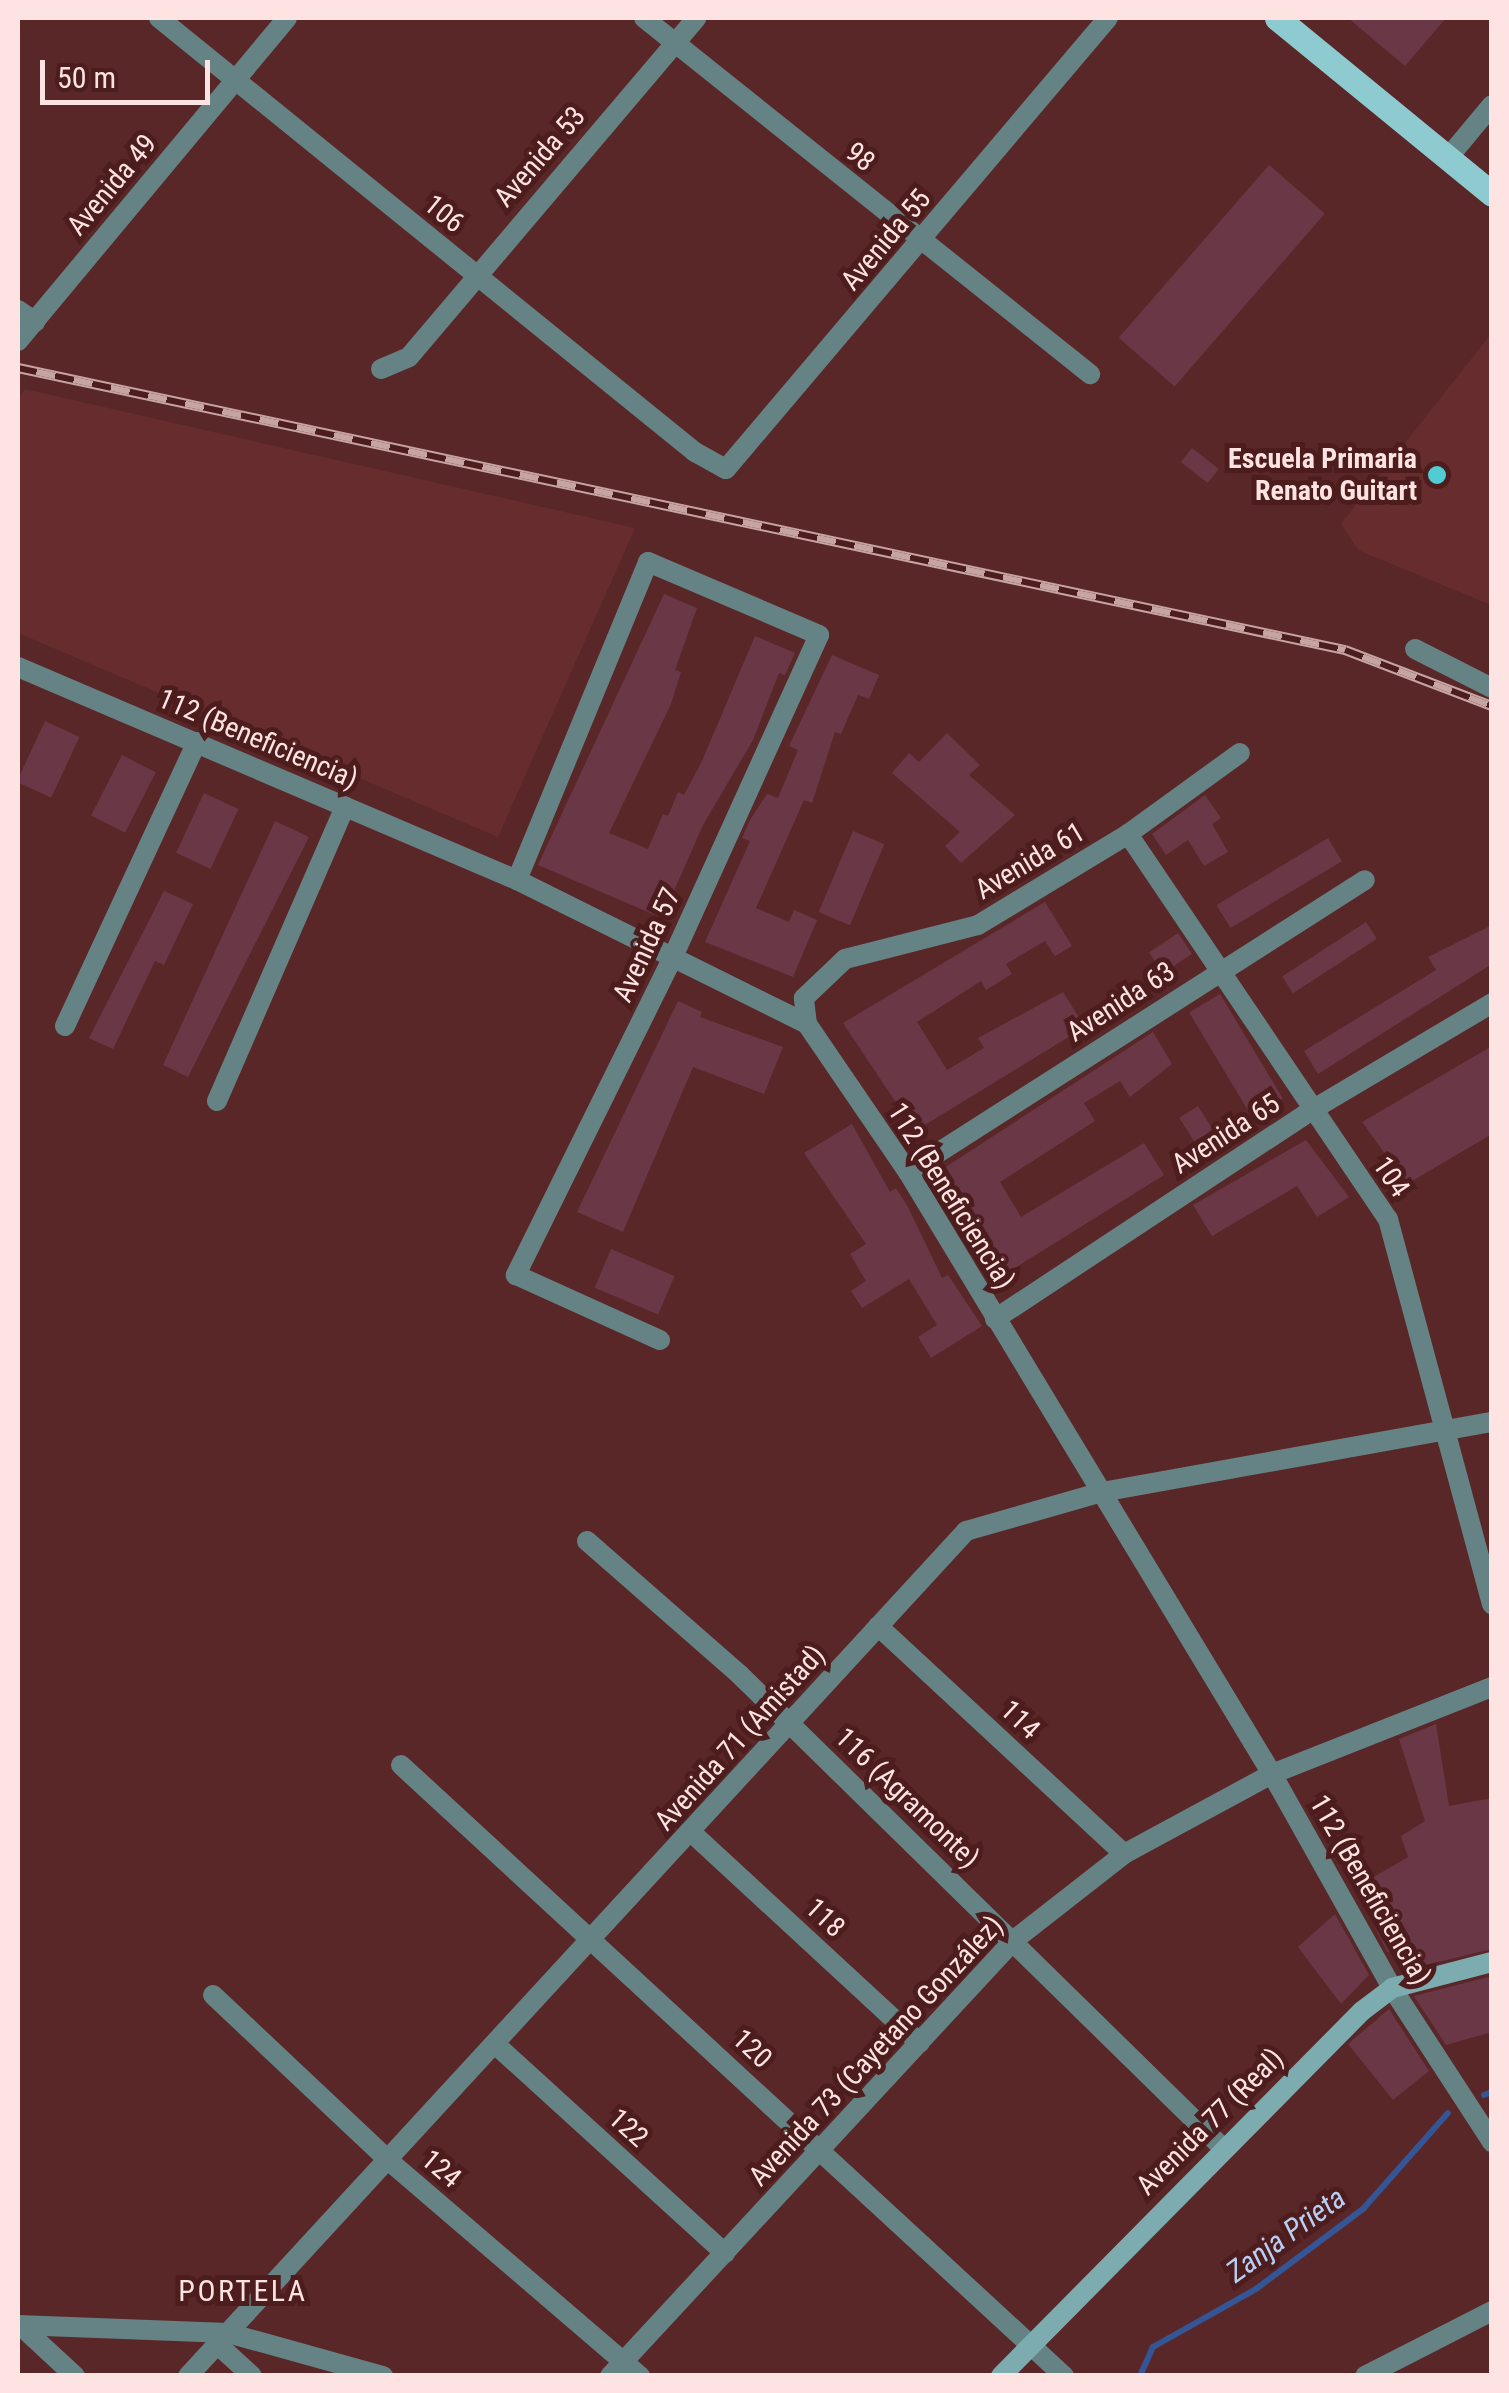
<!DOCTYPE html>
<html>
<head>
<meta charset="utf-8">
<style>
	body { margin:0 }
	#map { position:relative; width:1509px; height:2393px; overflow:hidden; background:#592727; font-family:"Roboto Condensed",sans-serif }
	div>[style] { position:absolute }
	.built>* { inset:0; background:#672d2e }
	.stream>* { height:6px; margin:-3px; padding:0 3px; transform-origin:3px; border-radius:3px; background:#345696 }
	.building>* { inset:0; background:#6a3746; transform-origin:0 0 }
	.minor>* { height:20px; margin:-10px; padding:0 10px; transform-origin:10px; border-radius:10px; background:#658284 }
	.tertiary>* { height:20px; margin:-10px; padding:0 10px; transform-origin:10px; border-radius:10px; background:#658284 }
	.secondary>* { height:20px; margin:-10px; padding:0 10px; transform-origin:10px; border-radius:10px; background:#7cacaf }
	.primary>* { height:25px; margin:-12.5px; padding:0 12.5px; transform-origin:12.5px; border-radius:12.5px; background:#8dcbd0 }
	.rail>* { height:10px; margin-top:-5px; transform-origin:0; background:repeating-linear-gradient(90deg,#4d1c1d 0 19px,#c6a4a2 0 38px); box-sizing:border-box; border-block:2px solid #c6a4a2 }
	.dots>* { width:28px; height:28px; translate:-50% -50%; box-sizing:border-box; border:5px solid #4d1c1d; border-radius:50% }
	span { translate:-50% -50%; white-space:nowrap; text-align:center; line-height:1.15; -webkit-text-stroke:10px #4d1c1d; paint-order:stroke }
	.street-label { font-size:28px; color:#fde3e1 }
	.poi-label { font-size:28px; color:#fde3e1; font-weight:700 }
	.right { translate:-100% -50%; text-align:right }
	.water-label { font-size:30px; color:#b9cef3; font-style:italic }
	.neighbourhood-label { font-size:30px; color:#fde3e1; letter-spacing:2.5px }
	.frame { position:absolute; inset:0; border:20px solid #fde3e1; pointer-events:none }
	.scale { position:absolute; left:40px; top:60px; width:170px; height:45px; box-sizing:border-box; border:5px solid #fde3e1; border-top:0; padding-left:12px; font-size:30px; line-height:35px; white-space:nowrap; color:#fde3e1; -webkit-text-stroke:8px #4d1c1d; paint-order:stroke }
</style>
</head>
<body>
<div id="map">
	<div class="built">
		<div style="clip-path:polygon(1491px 334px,1491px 605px,1358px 550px,1341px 524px)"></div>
		<div style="clip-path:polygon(25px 389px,635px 528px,498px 837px,18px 633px,18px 399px)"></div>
	</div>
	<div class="stream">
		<div style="left:1484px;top:2095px;width:9px;rotate:-21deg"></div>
		<div style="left:1140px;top:2376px;width:32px;rotate:-66deg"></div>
		<div style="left:1153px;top:2347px;width:118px;rotate:-29.4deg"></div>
		<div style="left:1256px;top:2289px;width:134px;rotate:-36.8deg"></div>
		<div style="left:1363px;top:2209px;width:128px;rotate:-48.5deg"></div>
	</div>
	<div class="building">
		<div style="clip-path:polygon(1348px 18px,1446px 18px,1405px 66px)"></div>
		<div style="left:1269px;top:165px;width:74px;height:229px;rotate:41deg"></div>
		<div style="left:1192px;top:448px;width:34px;height:18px;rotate:38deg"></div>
		<div style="clip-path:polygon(664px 594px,697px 608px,675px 670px,681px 672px,671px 704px,609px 833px,648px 849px,663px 814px,668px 816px,678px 792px,684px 795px,702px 761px,755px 636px,795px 653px,785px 675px,779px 673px,753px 740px,703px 825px,662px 918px,538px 865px)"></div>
		<div style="clip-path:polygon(832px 655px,879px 675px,869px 699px,858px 695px,841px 734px,835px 732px,812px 803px,804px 800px,756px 908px,789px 922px,794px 910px,817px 920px,793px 977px,705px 942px,750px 841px,742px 838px,750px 820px,767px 794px,778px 798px,798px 750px,789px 746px)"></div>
		<div style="left:45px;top:721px;width:38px;height:67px;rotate:25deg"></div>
		<div style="clip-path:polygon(947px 733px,980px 765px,969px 775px,1015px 815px,961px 863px,945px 846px,960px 832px,892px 773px,909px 753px,919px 762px)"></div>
		<div style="left:122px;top:755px;width:38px;height:68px;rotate:27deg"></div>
		<div style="left:204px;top:793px;width:38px;height:66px;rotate:25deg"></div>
		<div style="clip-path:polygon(1205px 795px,1221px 818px,1212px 824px,1228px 852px,1204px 866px,1188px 840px,1166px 855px,1152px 834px)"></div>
		<div style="clip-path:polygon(275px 821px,309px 837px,188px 1077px,163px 1065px)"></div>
		<div style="left:853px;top:831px;width:34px;height:88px;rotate:23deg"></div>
		<div style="left:1328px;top:838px;width:27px;height:130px;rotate:59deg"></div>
		<div style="clip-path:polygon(164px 891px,193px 904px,164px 965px,155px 961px,113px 1049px,89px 1038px)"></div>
		<div style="clip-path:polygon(1045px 902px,1072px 946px,1055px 956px,1045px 941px,1006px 964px,1012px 974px,986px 990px,981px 981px,917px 1022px,947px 1070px,984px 1048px,978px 1038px,1063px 992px,1085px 1027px,915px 1131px,843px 1023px)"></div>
		<div style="left:1366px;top:922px;width:20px;height:100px;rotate:57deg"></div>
		<div style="clip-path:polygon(1492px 925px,1492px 964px,1318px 1074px,1304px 1051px,1436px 970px,1428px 957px)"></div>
		<div style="left:1178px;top:933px;width:25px;height:35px;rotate:56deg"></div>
		<div style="left:1220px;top:994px;width:122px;height:36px;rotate:59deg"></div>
		<div style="clip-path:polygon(678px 1001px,702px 1012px,700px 1017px,783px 1047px,764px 1094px,693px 1067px,623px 1232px,577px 1212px)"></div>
		<div style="clip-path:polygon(1153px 1032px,1172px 1064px,1130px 1097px,1120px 1081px,1084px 1103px,1095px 1121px,1000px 1182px,1021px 1217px,1144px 1143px,1164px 1175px,1002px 1276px,938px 1172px)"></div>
		<div style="clip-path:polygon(1492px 1046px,1492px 1134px,1407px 1184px,1362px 1122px)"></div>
		<div style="left:1198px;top:1106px;width:39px;height:22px;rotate:58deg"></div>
		<div style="clip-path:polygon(852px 1124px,890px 1192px,896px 1188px,908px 1207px,942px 1278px,948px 1275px,982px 1326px,931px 1358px,918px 1337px,937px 1325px,909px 1279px,862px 1308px,851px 1291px,866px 1281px,850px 1254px,866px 1244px,804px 1153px)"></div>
		<div style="clip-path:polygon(1306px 1140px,1349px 1197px,1317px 1217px,1297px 1186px,1212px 1236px,1193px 1205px)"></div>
		<div style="left:611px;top:1249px;width:69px;height:42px;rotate:23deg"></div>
		<div style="clip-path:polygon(1436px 1724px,1449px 1806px,1492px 1798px,1492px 1949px,1405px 1970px,1392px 1949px,1388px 1953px,1355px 1888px,1408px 1857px,1401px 1836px,1425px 1821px,1399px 1739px)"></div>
		<div style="clip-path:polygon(1335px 1914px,1369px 1975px,1341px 2004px,1298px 1947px)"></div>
		<div style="clip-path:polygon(1492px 1976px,1492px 2032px,1446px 2045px,1414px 1996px)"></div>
		<div style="clip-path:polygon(1389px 2009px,1429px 2071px,1393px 2100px,1348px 2044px)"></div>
	</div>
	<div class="minor">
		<div style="left:159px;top:18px;width:690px;rotate:39deg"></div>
		<div style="left:695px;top:452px;width:35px;rotate:29deg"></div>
		<div style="left:726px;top:469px;width:591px;rotate:-49.74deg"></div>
		<div style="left:644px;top:18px;width:571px;rotate:38.6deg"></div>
		<div style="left:1447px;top:159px;width:70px;rotate:-50.2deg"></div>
		<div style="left:18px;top:310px;width:21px;rotate:35deg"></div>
		<div style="left:381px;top:369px;width:30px;rotate:-23deg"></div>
		<div style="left:409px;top:357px;width:444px;rotate:-49.7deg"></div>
		<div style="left:1415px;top:649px;width:86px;rotate:26.9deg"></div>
		<div style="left:1128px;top:834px;width:465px;rotate:56deg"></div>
		<div style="left:1388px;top:1219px;width:399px;rotate:74.9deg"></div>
		<div style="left:517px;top:880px;width:344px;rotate:-67.6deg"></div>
		<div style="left:648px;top:562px;width:186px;rotate:23.1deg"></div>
		<div style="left:819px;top:635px;width:354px;rotate:114.4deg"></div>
		<div style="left:673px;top:957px;width:355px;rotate:116.3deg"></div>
		<div style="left:516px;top:1275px;width:158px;rotate:24.3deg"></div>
		<div style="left:807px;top:1024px;width:26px;rotate:-97deg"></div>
		<div style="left:804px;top:998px;width:57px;rotate:-43.6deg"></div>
		<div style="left:845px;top:959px;width:137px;rotate:-14.3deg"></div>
		<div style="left:978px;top:925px;width:175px;rotate:-31.2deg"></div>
		<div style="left:1128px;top:834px;width:138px;rotate:-35.9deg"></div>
		<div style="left:65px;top:1026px;width:313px;rotate:-65.1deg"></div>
		<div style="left:217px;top:1101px;width:321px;rotate:-66.5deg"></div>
		<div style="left:908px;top:1172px;width:542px;rotate:-32.58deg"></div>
		<div style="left:995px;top:1319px;width:380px;rotate:-33.4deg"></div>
		<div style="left:1312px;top:1110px;width:209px;rotate:-30.7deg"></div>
		<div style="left:587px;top:1541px;width:202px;rotate:41.2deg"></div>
		<div style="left:739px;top:1674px;width:675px;rotate:44.4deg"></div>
		<div style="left:878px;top:1626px;width:335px;rotate:42.8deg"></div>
		<div style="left:401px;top:1765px;width:902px;rotate:42.66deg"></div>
		<div style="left:691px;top:1832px;width:311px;rotate:42.7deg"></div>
		<div style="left:213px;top:1995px;width:241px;rotate:43.3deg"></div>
		<div style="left:388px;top:2160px;width:332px;rotate:40.6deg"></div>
		<div style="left:495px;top:2044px;width:311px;rotate:42.3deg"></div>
		<div style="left:18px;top:2325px;width:210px;rotate:2.2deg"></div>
		<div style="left:228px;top:2333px;width:161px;rotate:15.5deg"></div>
		<div style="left:22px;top:2327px;width:72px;rotate:42.8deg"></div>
		<div style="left:217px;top:2344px;width:47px;rotate:42.4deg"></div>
		<div style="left:188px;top:2376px;width:1149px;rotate:-47.36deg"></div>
		<div style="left:966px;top:1531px;width:141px;rotate:-16deg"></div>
		<div style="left:1102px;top:1492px;width:396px;rotate:-10.2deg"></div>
		<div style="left:610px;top:2376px;width:594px;rotate:-47.18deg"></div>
		<div style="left:1014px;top:1940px;width:140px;rotate:-38deg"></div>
		<div style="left:1124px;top:1854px;width:168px;rotate:-28.4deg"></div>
		<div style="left:1272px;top:1774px;width:237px;rotate:-21.6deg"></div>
		<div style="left:1365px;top:2376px;width:143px;rotate:-27.1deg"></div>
	</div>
	<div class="tertiary">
		<div style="left:18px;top:341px;width:420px;rotate:-50.2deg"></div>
		<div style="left:18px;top:667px;width:543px;rotate:23.12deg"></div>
		<div style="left:517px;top:880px;width:324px;rotate:26.4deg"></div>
		<div style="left:807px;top:1024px;width:179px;rotate:55.7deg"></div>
		<div style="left:908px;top:1172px;width:703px;rotate:58.84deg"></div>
		<div style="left:1272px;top:1774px;width:245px;rotate:60.7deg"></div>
		<div style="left:1392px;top:1988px;width:184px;rotate:57deg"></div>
	</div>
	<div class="secondary">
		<div style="left:1001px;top:2376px;width:513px;rotate:-45.32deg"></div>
		<div style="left:1362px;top:2011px;width:38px;rotate:-37deg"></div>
		<div style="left:1392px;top:1988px;width:103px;rotate:-14.6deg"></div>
	</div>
	<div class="primary">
		<div style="left:1277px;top:18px;width:278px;rotate:39.3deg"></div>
	</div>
	<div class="rail">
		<div style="left:18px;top:368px;width:1357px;rotate:12deg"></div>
		<div style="left:1345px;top:650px;width:157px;rotate:20.9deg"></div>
	</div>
	<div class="dots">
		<div style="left:1437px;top:475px;background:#51ccd5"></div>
	</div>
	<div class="street-label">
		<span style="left:540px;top:157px;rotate:-49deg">Avenida 53</span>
		<span style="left:860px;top:157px;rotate:39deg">98</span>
		<span style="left:112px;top:185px;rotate:-50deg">Avenida 49</span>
		<span style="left:444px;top:214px;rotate:39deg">106</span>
		<span style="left:886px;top:240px;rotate:-50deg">Avenida 55</span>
		<span style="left:258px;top:739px;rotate:23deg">112 (Beneficiencia)</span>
		<span style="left:1030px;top:861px;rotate:-31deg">Avenida 61</span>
		<span style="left:647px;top:945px;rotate:-65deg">Avenida 57</span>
		<span style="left:1121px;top:1002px;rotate:-33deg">Avenida 63</span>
		<span style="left:1226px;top:1134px;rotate:-33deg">Avenida 65</span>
		<span style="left:1391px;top:1177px;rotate:56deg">104</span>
		<span style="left:951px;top:1196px;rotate:58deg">112 (Beneficiencia)</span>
		<span style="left:1020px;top:1720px;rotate:43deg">114</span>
		<span style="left:740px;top:1738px;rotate:-48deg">Avenida 71 (Amistad)</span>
		<span style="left:907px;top:1798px;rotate:44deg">116 (Agramonte)</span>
		<span style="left:1370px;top:1890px;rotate:60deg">112 (Beneficiencia)</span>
		<span style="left:825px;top:1918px;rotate:43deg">118</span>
		<span style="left:752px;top:2049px;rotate:43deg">120</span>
		<span style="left:876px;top:2051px;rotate:-47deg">Avenida 73 (Cayetano González)</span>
		<span style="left:1210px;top:2122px;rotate:-45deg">Avenida 77 (Real)</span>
		<span style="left:628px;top:2128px;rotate:42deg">122</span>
		<span style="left:441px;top:2169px;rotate:40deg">124</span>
	</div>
	<div class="poi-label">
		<span class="right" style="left:1417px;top:475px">Escuela Primaria<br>Renato Guitart</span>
	</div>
	<div class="water-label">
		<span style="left:1286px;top:2235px;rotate:-36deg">Zanja Prieta</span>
	</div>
	<div class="neighbourhood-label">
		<span style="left:243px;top:2291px">PORTELA</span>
	</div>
	<div class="frame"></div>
	<div class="scale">50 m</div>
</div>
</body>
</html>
